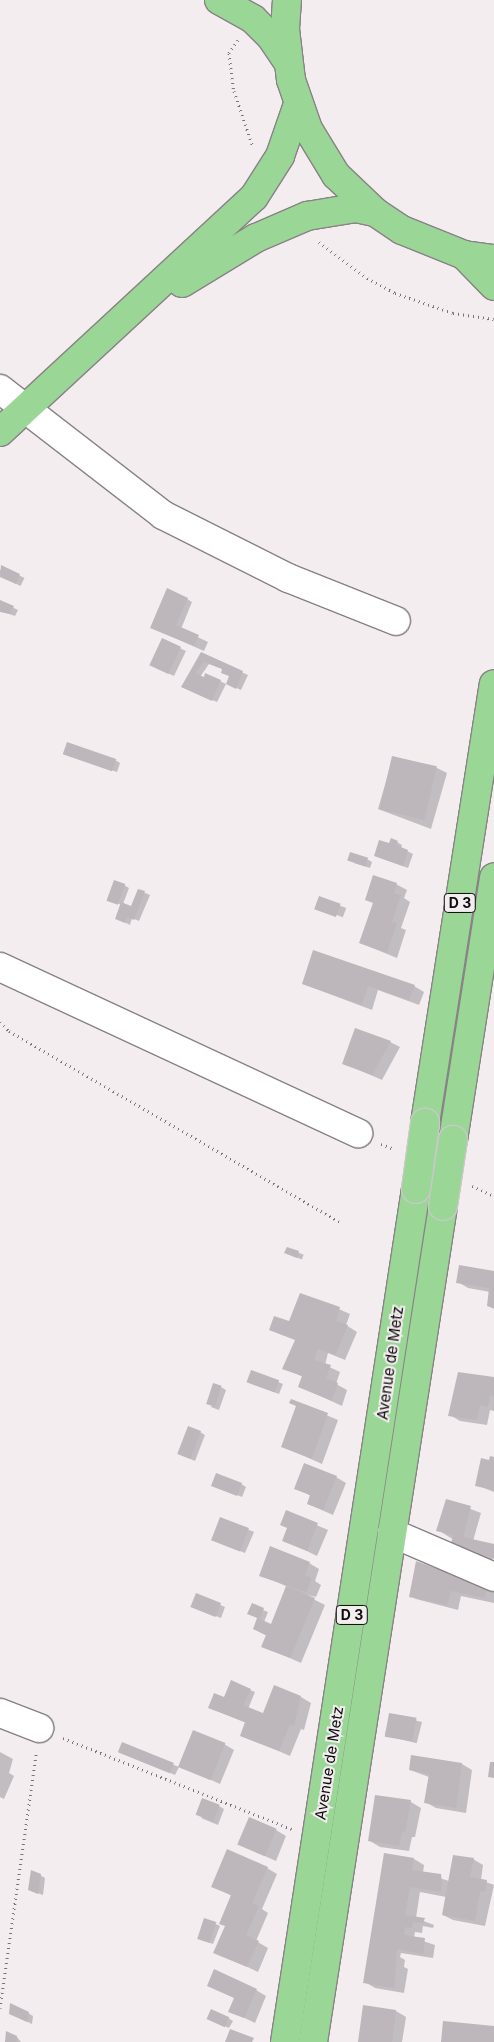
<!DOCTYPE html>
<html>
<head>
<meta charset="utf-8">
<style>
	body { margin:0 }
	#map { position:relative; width:494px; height:2042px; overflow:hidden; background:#f3edf0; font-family:Inter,sans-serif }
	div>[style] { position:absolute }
	.shadow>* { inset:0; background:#0003; transform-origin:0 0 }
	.building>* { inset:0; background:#bdb7bb; transform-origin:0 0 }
	.path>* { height:3px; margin-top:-1.5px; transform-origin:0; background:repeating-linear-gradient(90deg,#797577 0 1px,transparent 0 5px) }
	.roads { filter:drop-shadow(1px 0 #888286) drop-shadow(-1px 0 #888286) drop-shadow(0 1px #888286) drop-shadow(0 -1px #888286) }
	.minor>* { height:28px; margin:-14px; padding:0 14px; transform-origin:14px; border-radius:14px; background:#fff }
	.major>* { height:28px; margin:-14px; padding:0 14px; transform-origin:14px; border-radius:14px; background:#9ad695 }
	.bridges { filter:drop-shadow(1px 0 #cac9ca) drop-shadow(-1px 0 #cac9ca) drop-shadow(0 1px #cac9ca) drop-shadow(0 -1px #cac9ca) }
	.major-bridge>* { height:28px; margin:-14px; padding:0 14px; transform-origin:14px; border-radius:14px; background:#9ad695 }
	span { translate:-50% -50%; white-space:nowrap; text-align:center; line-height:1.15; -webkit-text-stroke:4px #f3edf0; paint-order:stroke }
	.shield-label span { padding:1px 4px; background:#f3edf0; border:1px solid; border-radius:4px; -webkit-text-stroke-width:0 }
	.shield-label { font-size:14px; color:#0d0b0c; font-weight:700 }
	.street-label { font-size:15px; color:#0d0b0c }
</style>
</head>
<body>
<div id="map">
	<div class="shadow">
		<div style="left:2px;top:567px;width:25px;height:9px;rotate:26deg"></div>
		<div style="clip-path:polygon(187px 599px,192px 602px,181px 629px,208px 642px,204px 651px,152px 628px)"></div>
		<div style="clip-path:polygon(0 601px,18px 610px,15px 616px,0 611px)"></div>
		<div style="clip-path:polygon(163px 640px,186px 651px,174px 676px,156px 668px)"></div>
		<div style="clip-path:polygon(201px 654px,248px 675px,241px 690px,232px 686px,231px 676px,223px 669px,209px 664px,200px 677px,204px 679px,206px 674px,226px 684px,217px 702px,182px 687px)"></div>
		<div style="clip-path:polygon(70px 756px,115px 760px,120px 763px,117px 772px)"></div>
		<div style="clip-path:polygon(393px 757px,437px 768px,447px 773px,431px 829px,378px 809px)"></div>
		<div style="clip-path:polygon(397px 842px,402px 845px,401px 848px,413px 854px,408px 868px,380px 858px,390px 845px)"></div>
		<div style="clip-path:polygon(367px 859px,372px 862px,370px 868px,354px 863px)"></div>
		<div style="clip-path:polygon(396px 884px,407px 890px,404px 898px,410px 902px,401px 928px,406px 930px,397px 958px,360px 943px)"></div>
		<div style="clip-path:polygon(124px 885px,129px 888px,123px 904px,132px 907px,138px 890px,150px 895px,139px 921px,132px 918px,130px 925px,122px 921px,121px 905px,112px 900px)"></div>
		<div style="left:319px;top:898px;width:29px;height:10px;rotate:20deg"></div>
		<div style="clip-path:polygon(303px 984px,414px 986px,424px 992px,419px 1005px,378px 990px,372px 1010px)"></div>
		<div style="clip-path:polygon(390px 1042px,400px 1047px,382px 1080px,343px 1063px)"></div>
		<div style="left:287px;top:1248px;width:18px;height:5px;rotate:22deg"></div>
		<div style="clip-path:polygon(494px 1272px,494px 1309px,488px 1306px,490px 1292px,468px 1288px,458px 1282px)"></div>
		<div style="clip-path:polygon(323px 1302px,350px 1314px,346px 1325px,357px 1332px,345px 1360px,328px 1353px,325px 1365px,340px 1372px,336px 1384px,347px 1390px,342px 1406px,299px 1386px,303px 1377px,284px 1368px,296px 1340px,270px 1330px,290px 1323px)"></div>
		<div style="clip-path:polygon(494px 1379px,494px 1411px,490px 1410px,487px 1425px,460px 1421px,450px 1415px)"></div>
		<div style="clip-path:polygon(278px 1382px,283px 1384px,279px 1394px,253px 1384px)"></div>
		<div style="clip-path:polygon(221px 1387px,226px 1390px,219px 1410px,211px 1407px)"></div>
		<div style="clip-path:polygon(291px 1400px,338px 1420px,322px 1464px,282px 1446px,298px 1406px)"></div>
		<div style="clip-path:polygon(200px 1432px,205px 1435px,195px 1461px,179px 1454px)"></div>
		<div style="clip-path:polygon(494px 1458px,494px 1492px,476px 1485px)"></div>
		<div style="clip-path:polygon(336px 1477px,346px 1483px,333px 1515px,308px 1504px,311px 1496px,296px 1488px)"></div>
		<div style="clip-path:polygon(241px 1484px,246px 1487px,242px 1497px,213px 1485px)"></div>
		<div style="clip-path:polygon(447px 1500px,481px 1513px,473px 1541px,494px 1546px,492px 1564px,438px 1530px)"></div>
		<div style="clip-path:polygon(286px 1512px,328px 1530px,317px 1556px,284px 1540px,288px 1528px)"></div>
		<div style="clip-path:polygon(221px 1518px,254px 1532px,245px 1553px,217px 1542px)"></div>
		<div style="clip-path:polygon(309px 1563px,319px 1569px,315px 1581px,321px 1585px,316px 1597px,303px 1594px,325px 1605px,301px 1663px,263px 1646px,267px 1636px,254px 1629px,263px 1610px,268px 1612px,264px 1622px,271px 1625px,288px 1587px,261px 1575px)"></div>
		<div style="clip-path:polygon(417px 1563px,487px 1588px,494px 1592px,494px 1603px,461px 1596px,458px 1610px,416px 1599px,411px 1596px)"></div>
		<div style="clip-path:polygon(197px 1595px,225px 1607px,221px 1618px,197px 1609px)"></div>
		<div style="clip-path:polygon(250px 1690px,255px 1692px,248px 1709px,263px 1715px,301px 1697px,311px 1703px,304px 1730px,301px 1729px,290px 1756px,241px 1735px,246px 1723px,215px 1710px,224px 1699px)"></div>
		<div style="left:390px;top:1714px;width:33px;height:22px;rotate:14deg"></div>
		<div style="clip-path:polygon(123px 1744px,179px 1767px,175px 1775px,125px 1754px)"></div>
		<div style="clip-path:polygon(224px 1744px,234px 1750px,220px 1784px,180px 1766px)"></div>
		<div style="clip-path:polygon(0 1752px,13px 1759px,9px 1773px,14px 1776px,4px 1799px,0 1797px)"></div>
		<div style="clip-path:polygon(462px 1764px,472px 1770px,466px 1813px,436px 1808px,425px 1802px,429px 1777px,410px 1770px)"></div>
		<div style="clip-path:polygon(376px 1796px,411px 1802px,421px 1808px,415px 1837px,412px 1837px,409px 1851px,380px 1847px,370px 1841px)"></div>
		<div style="clip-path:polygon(219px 1806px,224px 1809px,218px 1825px,201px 1818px)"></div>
		<div style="clip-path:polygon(276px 1830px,286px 1836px,276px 1861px,238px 1844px)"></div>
		<div style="clip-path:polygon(385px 1854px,414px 1859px,424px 1865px,423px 1873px,449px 1881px,473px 1859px,483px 1865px,481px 1880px,494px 1885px,485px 1926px,453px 1920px,443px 1915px,446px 1897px,420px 1892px,416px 1918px,434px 1925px,433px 1928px,423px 1926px,422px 1933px,415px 1932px,414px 1938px,435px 1945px,433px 1958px,401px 1953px,400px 1957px,405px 1960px,404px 1967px,408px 1969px,404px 1993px,375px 1988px,365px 1982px)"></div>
		<div style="clip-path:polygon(267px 1868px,277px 1874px,262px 1909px,268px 1913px,256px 1941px,268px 1948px,258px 1972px,215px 1952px,226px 1926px,232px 1896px,213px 1886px)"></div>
		<div style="clip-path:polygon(40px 1875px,45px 1878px,43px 1895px,34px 1892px)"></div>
		<div style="clip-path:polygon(205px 1919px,220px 1926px,213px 1944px,202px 1940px)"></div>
		<div style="clip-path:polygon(209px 1986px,256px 1990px,266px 1996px,255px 2023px,230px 2011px,235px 1998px)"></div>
		<div style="clip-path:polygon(364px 2006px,396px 2011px,406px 2017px,402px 2042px,359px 2042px)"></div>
		<div style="clip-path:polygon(28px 2013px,33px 2016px,32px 2024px,15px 2016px)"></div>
		<div style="clip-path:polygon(228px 2018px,233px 2021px,229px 2028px,213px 2021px)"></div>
		<div style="clip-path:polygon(17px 2037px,21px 2042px,6px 2042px)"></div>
	</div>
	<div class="building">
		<div style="clip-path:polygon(1px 565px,20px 574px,16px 584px,0 577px)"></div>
		<div style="clip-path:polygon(167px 588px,188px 598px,176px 625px,199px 635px,194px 646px,150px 628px)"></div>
		<div style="clip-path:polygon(0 600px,14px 606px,10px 614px,0 612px)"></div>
		<div style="left:162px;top:638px;width:21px;height:30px;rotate:25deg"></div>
		<div style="clip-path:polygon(201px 652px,243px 671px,236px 689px,226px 684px,229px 676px,221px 673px,222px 669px,204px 662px,195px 673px,204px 677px,205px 673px,221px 680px,212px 701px,181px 687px)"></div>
		<div style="left:67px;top:742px;width:52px;height:13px;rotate:19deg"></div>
		<div style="left:392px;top:756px;width:46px;height:55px;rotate:13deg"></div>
		<div style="clip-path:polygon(391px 838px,398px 841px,396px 845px,408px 850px,403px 866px,374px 856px,379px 840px,389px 843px)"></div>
		<div style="left:350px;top:852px;width:19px;height:9px;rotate:18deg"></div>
		<div style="clip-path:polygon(373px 875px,397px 883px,394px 893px,401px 895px,392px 922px,397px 923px,387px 953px,359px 943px,373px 903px,365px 900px)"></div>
		<div style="left:114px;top:880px;width:12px;height:22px;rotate:20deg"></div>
		<div style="clip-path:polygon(138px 889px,145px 891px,134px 920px,127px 917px,125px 923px,115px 919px,121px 902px,131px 906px)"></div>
		<div style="left:319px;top:896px;width:23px;height:14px;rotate:20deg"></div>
		<div style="clip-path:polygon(313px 950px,415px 985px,409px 1000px,368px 986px,362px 1005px,302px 984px)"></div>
		<div style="clip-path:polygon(355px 1028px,391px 1041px,372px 1075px,342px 1064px)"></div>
		<div style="clip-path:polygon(287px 1247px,299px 1251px,297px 1258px,284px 1253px)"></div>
		<div style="clip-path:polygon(459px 1265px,494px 1271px,494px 1308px,487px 1306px,489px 1288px,456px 1283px)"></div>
		<div style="clip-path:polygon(300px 1293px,340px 1307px,336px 1321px,348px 1325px,335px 1355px,318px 1349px,314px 1360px,331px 1365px,326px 1378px,338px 1383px,332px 1401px,298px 1387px,302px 1376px,282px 1369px,295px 1340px,269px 1330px,274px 1316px,289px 1321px)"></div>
		<div style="left:251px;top:1370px;width:30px;height:13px;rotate:20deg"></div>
		<div style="clip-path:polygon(458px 1372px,494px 1377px,494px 1396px,490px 1395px,488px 1407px,480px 1405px,477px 1420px,448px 1416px)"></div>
		<div style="left:213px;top:1383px;width:9px;height:22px;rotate:18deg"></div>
		<div style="clip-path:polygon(291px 1399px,328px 1413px,312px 1459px,281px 1447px,296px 1406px,289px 1403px)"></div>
		<div style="left:188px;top:1426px;width:14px;height:30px;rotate:21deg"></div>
		<div style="clip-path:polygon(490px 1456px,494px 1457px,494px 1490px,475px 1486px,481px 1458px,489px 1460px)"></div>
		<div style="clip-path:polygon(304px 1463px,337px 1476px,323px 1510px,307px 1504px,310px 1495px,294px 1489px)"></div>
		<div style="left:216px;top:1473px;width:28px;height:14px;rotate:21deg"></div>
		<div style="clip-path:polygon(446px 1499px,471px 1506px,463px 1537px,494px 1544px,494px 1559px,484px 1555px,482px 1559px,450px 1545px,454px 1535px,436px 1531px)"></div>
		<div style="clip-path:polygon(286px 1510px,318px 1523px,307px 1551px,282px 1541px,287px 1528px,280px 1525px)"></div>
		<div style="left:220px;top:1517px;width:31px;height:25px;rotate:21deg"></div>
		<div style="clip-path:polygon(270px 1546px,310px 1562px,305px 1575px,312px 1578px,306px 1592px,259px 1576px)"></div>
		<div style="clip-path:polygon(416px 1561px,487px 1587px,485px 1598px,451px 1591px,447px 1605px,409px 1597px)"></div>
		<div style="clip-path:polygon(286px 1586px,315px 1598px,290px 1658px,261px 1647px,266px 1635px,253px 1629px,257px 1618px,247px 1614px,252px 1603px,264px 1608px,260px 1619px,271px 1624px)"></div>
		<div style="left:196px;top:1593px;width:27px;height:15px;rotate:22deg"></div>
		<div style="clip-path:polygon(231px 1680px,251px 1689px,243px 1705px,263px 1713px,274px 1685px,301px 1696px,294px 1726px,290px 1724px,279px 1751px,240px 1736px,245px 1722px,208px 1708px,214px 1693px,224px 1697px)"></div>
		<div style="left:389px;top:1713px;width:28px;height:24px;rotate:10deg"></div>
		<div style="left:193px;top:1730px;width:35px;height:40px;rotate:22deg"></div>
		<div style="left:122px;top:1742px;width:56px;height:11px;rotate:22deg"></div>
		<div style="clip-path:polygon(411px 1755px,462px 1763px,456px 1808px,424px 1803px,429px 1774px,409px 1770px)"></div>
		<div style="clip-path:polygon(490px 1762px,494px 1762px,494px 1778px,488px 1777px)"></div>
		<div style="clip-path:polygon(375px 1795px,411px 1800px,405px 1832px,402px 1832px,399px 1846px,368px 1841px)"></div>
		<div style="left:202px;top:1798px;width:19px;height:18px;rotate:21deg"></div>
		<div style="left:249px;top:1817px;width:30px;height:30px;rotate:23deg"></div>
		<div style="clip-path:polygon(227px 1849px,268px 1867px,252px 1903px,259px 1906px,246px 1935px,259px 1941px,247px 1967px,213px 1953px,225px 1926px,219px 1924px,231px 1895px,211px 1887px)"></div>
		<div style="clip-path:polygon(384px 1853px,414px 1858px,412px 1870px,441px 1874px,442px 1883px,441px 1892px,410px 1887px,405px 1915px,425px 1918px,423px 1923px,413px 1922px,412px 1928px,405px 1927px,404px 1935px,425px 1938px,423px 1954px,397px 1949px,394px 1988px,363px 1983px)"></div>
		<div style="clip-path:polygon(453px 1855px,474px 1858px,470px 1877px,487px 1880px,485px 1892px,480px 1891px,475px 1921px,442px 1915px)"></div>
		<div style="clip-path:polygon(31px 1870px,41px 1874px,38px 1894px,28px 1890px)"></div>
		<div style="left:204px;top:1918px;width:13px;height:22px;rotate:18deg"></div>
		<div style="clip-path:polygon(214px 1969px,257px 1989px,244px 2018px,228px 2012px,234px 1998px,207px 1986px)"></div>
		<div style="clip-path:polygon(10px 2003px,29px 2012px,27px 2022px,9px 2014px)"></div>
		<div style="clip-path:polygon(363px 2005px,396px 2010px,392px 2042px,358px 2042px)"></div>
		<div style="left:211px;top:2009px;width:20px;height:11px;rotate:24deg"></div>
		<div style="clip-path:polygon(443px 2021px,494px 2026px,494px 2042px,441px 2042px)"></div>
		<div style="clip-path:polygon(230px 2029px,254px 2038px,252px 2042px,225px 2042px)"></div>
		<div style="clip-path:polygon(6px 2031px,17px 2036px,16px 2042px,5px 2042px)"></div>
	</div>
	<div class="path">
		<div style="left:238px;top:40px;width:16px;rotate:125deg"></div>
		<div style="left:229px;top:53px;width:38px;rotate:83deg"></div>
		<div style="left:234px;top:91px;width:59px;rotate:71.3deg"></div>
		<div style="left:319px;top:242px;width:60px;rotate:36.9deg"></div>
		<div style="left:367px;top:278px;width:32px;rotate:28deg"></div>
		<div style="left:395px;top:293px;width:61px;rotate:19deg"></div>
		<div style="left:453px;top:313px;width:41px;rotate:8.3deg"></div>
		<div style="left:0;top:1022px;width:13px;rotate:45deg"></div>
		<div style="left:9px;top:1031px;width:382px;rotate:30deg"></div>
		<div style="left:381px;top:1144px;width:14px;rotate:21deg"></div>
		<div style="left:472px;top:1186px;width:24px;rotate:24deg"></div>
		<div style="left:63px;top:1738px;width:246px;rotate:21.7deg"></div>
		<div style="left:0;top:2008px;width:257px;rotate:-81.9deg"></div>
	</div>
	<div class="roads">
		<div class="minor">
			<div style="left:0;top:389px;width:206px;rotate:37.7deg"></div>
			<div style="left:163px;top:515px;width:140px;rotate:26.7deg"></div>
			<div style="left:288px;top:578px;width:116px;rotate:21.7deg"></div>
			<div style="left:0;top:967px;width:395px;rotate:24.9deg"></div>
			<div style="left:392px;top:1533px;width:111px;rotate:23.3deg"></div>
			<div style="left:0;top:1713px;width:42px;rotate:21deg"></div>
		</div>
		<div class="major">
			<div style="left:219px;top:0;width:39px;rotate:29deg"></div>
			<div style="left:253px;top:19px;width:25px;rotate:45deg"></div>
			<div style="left:271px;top:37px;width:29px;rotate:56deg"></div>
			<div style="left:287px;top:0;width:29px;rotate:94deg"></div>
			<div style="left:285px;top:29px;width:51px;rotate:83.3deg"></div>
			<div style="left:291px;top:80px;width:52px;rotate:70.9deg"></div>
			<div style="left:308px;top:129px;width:54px;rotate:58.7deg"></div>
			<div style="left:336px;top:175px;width:54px;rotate:43.5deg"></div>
			<div style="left:375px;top:212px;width:32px;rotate:34deg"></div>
			<div style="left:402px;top:230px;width:67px;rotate:22deg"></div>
			<div style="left:464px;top:255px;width:30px;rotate:8deg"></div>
			<div style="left:464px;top:255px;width:43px;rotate:45.9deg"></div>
			<div style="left:182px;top:283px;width:87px;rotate:-31.3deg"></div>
			<div style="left:256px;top:238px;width:56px;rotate:-23.3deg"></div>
			<div style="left:307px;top:216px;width:50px;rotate:-9.3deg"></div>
			<div style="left:356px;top:208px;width:19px;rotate:12deg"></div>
			<div style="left:0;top:432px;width:346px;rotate:-42.8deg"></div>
			<div style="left:254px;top:197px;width:49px;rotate:-57.6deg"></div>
			<div style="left:280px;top:156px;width:55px;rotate:-70.9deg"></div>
			<div style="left:425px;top:1123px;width:444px;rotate:-81.1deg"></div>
			<div style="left:453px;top:1140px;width:266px;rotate:-81.1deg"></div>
			<div style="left:285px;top:2042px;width:863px;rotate:-81.27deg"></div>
			<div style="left:313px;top:2042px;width:846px;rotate:-81.16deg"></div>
		</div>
	</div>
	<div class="bridges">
		<div class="major-bridge">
			<div style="left:416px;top:1189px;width:67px;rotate:-82.2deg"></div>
			<div style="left:443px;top:1206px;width:67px;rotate:-81.4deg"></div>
		</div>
	</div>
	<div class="shield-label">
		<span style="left:460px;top:903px">D 3</span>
		<span style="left:352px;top:1615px">D 3</span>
	</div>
	<div class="street-label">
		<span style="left:390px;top:1363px;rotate:-82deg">Avenue de Metz</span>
		<span style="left:329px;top:1763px;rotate:-81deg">Avenue de Metz</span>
	</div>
</div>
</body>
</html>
